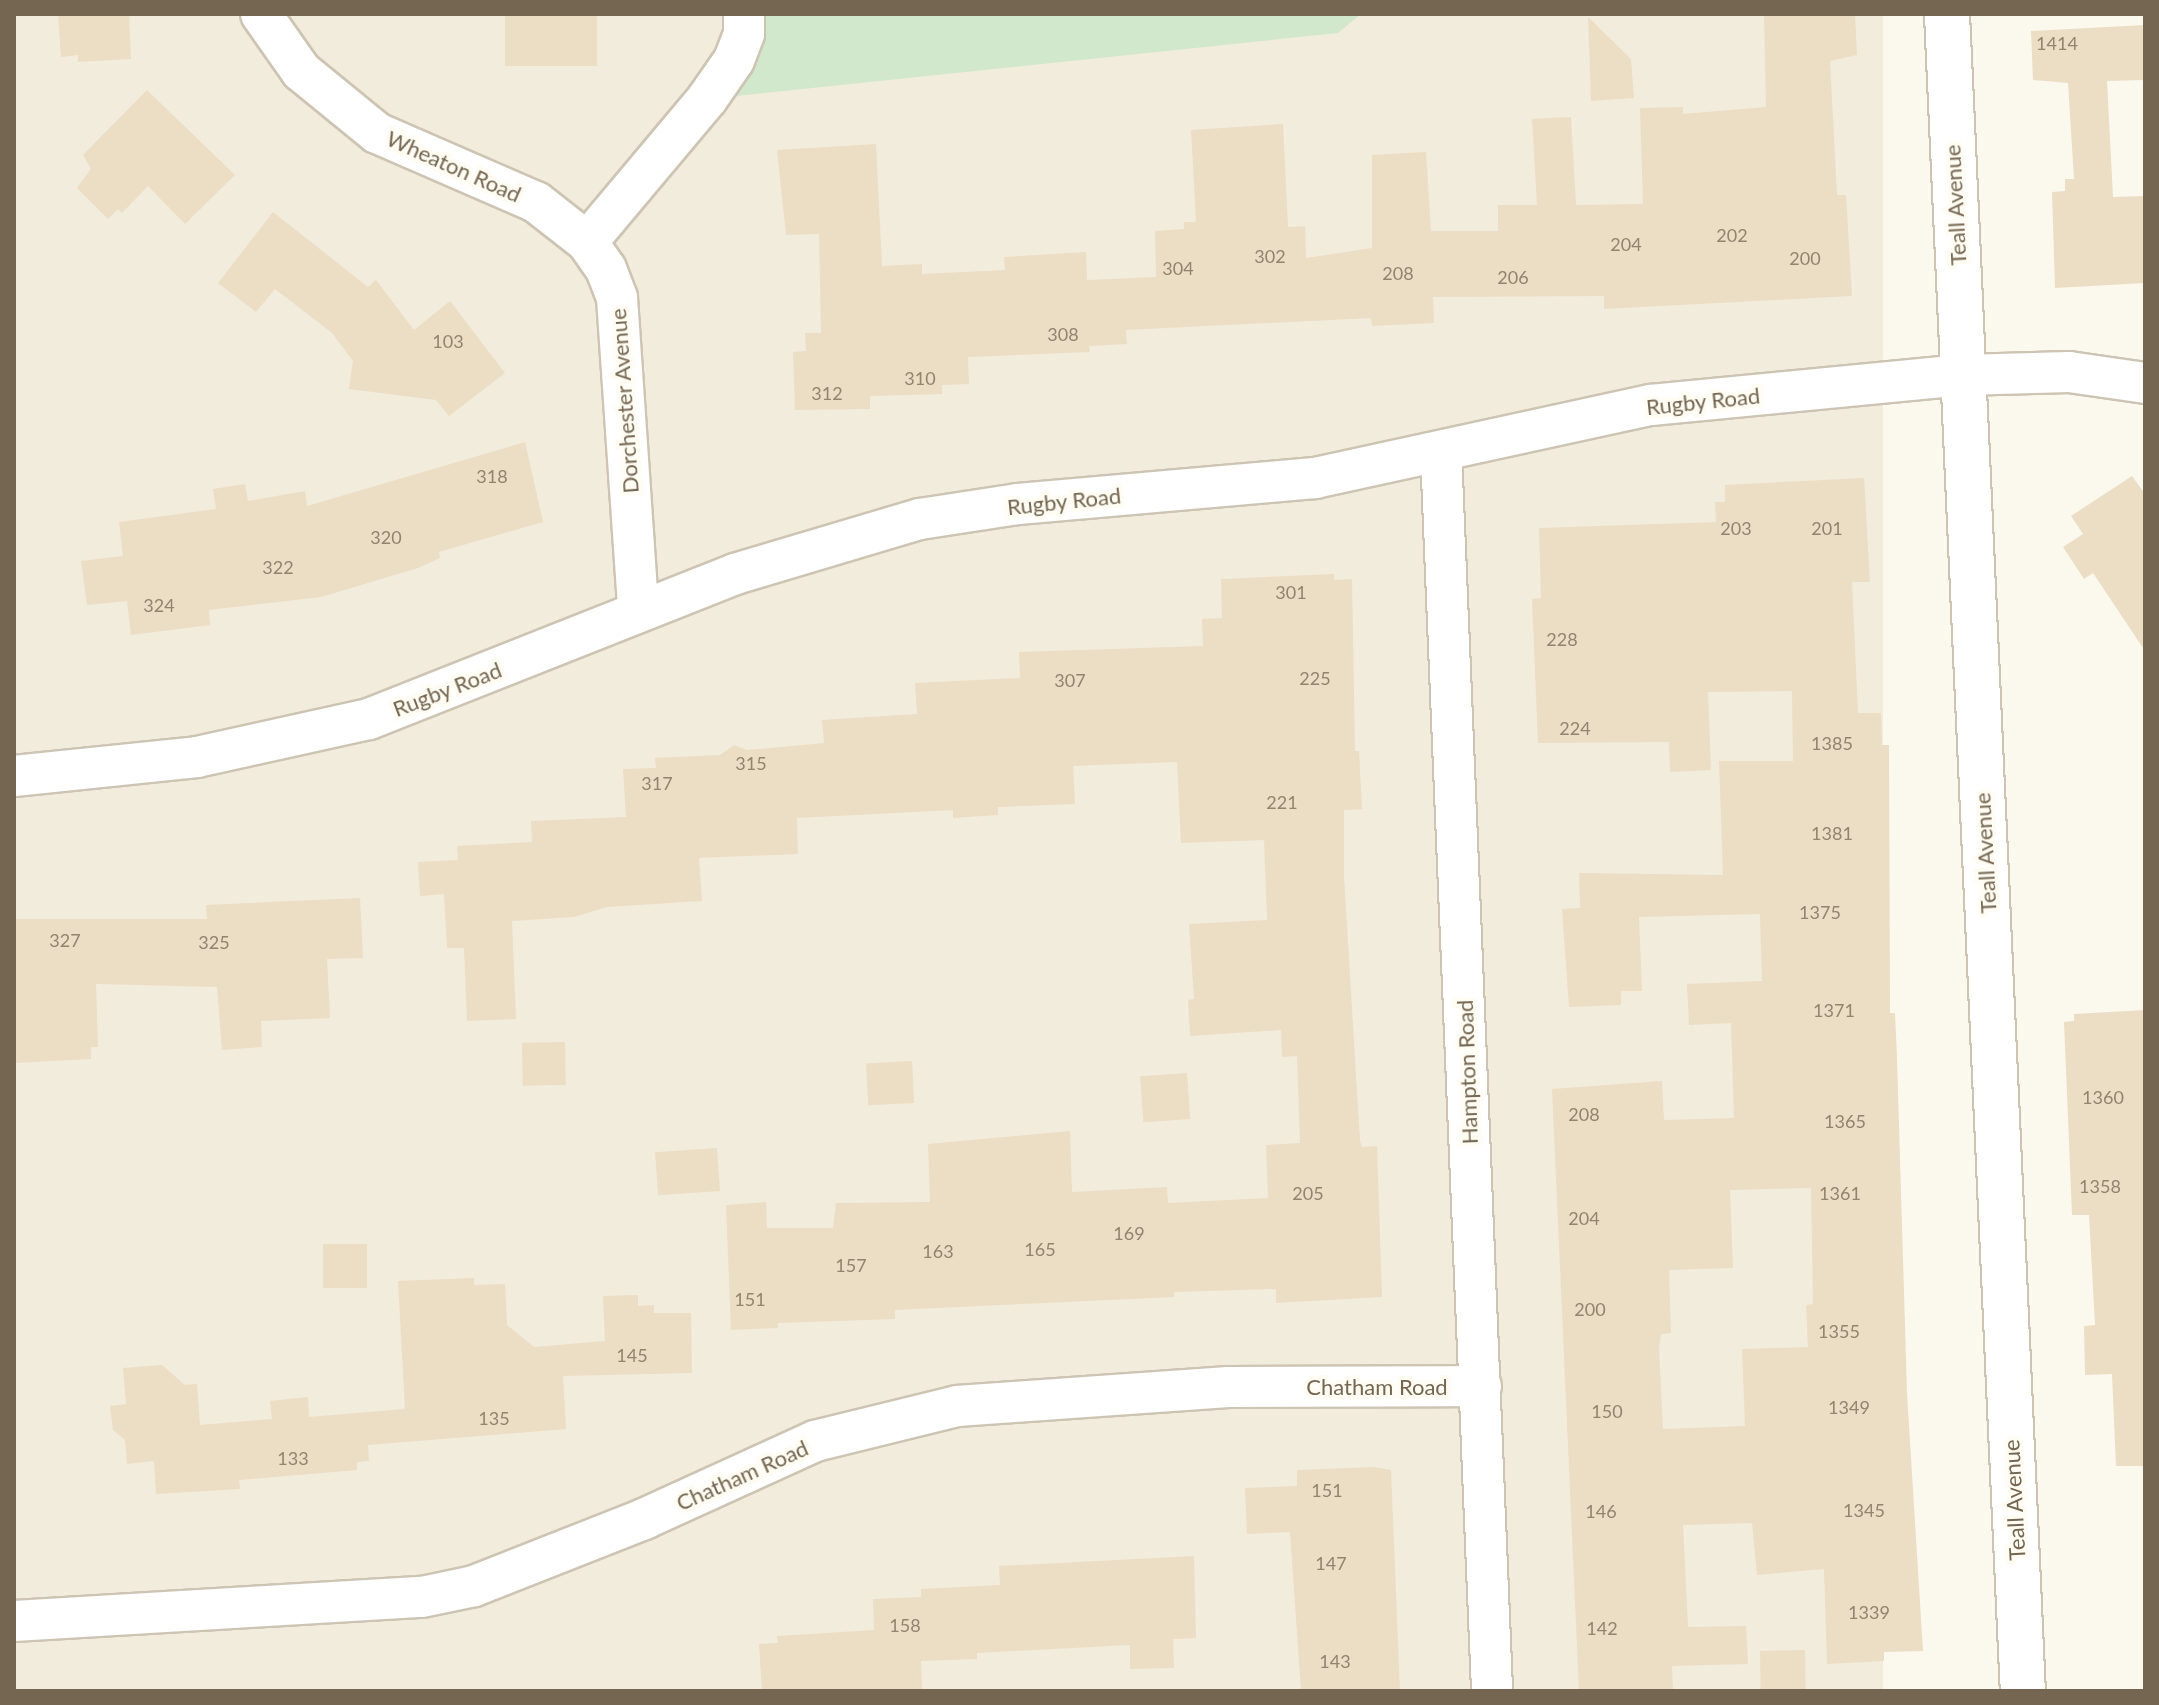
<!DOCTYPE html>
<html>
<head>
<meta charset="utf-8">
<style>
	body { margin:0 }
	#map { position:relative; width:2159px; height:1705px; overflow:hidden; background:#fbf9ed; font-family:Lato,sans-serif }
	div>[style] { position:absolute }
	.residential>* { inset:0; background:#f2ecdc; transform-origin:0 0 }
	.green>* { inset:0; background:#d1e8cc }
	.building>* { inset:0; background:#ecddc5; transform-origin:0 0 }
	.roads { filter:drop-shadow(2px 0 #cdc4b3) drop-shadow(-2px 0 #cdc4b3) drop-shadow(0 2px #cdc4b3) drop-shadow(0 -2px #cdc4b3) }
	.street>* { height:40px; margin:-20px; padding:0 20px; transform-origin:20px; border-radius:20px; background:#fff }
	.secondary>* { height:44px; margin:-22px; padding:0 22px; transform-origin:22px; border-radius:22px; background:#fff }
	span { translate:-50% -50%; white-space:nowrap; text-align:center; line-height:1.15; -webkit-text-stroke:8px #fefcf3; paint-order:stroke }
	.number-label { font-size:18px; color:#92846e }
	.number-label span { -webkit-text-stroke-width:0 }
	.street-label { font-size:22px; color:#746651 }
	.frame { position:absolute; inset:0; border:16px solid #746651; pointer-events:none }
</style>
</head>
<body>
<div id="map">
	<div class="residential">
		<div style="left:14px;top:14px;width:1869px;height:1677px"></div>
	</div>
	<div class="green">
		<div style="clip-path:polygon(744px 14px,1361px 14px,1338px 33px,707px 99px)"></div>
	</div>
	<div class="building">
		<div style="clip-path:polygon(58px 14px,129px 14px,131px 59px,78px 62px,78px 55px,61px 57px)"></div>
		<div style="left:505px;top:14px;width:92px;height:52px"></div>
		<div style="clip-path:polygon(1764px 14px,1855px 14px,1857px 55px,1830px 61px,1837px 195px,1846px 195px,1852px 296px,1604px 309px,1604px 296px,1433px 297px,1434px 323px,1372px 326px,1371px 318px,1126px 330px,1127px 344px,1089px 346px,1090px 352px,968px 357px,969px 384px,942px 385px,942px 394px,870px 396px,870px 409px,795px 410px,793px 352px,806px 351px,805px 333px,821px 333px,819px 234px,786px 235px,777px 150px,876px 144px,882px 266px,922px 264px,922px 274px,1005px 270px,1004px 257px,1086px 252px,1087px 280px,1156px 277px,1155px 231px,1184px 229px,1184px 222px,1196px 222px,1191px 130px,1283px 124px,1288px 227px,1305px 226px,1306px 258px,1372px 248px,1372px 155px,1426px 152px,1431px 231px,1498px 231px,1498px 205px,1537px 205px,1532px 119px,1571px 117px,1576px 205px,1643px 204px,1640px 108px,1683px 107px,1683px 114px,1766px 107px)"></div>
		<div style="clip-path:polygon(1588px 17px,1631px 59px,1634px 98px,1591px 101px)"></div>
		<div style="clip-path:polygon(2145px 25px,2145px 80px,2107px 81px,2113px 197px,2145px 196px,2145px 283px,2055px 288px,2052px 192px,2065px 191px,2065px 179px,2074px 179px,2068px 83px,2033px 80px,2031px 31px)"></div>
		<div style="clip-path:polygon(147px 90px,235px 175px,185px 224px,148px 186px,122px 213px,118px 209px,108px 219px,77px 188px,91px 169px,83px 155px)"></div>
		<div style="clip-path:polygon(273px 212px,368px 287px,376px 280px,414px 330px,450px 301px,505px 373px,449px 416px,436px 400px,349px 389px,353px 361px,332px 333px,275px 289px,256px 312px,218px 283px)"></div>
		<div style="clip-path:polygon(525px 442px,543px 522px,439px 552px,440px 558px,418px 568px,321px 597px,209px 610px,210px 625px,131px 635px,127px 601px,87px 605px,81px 561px,123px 556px,119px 522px,216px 509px,213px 489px,245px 484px,248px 501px,305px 491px,307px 506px)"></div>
		<div style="clip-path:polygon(2132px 476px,2145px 494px,2145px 651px,2093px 573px,2084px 579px,2063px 547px,2083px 534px,2071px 516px)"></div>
		<div style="clip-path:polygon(evenodd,1864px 478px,1870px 582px,1852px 582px,1858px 713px,1881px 713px,1882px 745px,1889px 745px,1890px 1013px,1895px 1013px,1897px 1057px,1907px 1393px,1923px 1651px,1884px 1652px,1884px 1661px,1827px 1664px,1824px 1569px,1757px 1575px,1752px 1523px,1683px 1525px,1688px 1627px,1746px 1626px,1748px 1664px,1672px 1666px,1673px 1691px,1579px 1691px,1552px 1089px,1662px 1081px,1664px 1120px,1734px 1118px,1731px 1023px,1689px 1025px,1687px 984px,1762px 981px,1760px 914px,1639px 917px,1642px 991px,1621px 991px,1621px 1005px,1569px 1007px,1562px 909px,1580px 908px,1579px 873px,1723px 875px,1719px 761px,1793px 761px,1792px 691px,1708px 692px,1711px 770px,1670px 772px,1669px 742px,1538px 743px,1532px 599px,1541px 598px,1539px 528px,1716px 522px,1715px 502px,1725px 502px,1725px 485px,1864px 478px,1811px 1188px,1813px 1304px,1806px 1305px,1808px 1347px,1742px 1349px,1745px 1426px,1663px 1429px,1659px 1348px,1661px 1334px,1671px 1333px,1669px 1270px,1733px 1268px,1730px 1190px,1811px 1188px)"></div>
		<div style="clip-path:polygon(1334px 574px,1334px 580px,1352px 579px,1355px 751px,1359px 751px,1362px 809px,1344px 810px,1344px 876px,1360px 1141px,1362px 1147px,1377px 1146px,1382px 1297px,1276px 1303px,1276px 1289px,1174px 1292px,1174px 1297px,895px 1310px,895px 1319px,778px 1323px,778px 1328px,731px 1330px,726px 1205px,766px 1202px,767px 1228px,833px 1228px,836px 1203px,930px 1202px,928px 1144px,1070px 1131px,1072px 1192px,1167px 1187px,1168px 1203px,1268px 1198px,1266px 1145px,1300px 1143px,1297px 1056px,1282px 1057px,1281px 1030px,1190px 1036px,1188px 1000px,1194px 999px,1189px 924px,1267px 920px,1264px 840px,1181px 843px,1177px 762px,1073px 766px,1075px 804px,998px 807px,998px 815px,953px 818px,953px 810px,797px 818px,798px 854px,699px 858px,702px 901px,607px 907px,574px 917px,512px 921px,516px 1019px,467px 1021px,464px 948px,447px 948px,444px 894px,420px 896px,418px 862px,458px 860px,457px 846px,532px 842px,531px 821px,626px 817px,623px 769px,656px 768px,655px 758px,720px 755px,734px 745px,747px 750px,824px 743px,822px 720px,917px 714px,915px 683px,1020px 678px,1019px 652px,1203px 646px,1202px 619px,1222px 618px,1221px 579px)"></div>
		<div style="clip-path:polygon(360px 898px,363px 958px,327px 959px,330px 1018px,261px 1021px,262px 1047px,222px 1050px,217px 987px,96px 984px,98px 1047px,91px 1047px,91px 1059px,14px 1063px,14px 919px,207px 919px,206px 905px)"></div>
		<div style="clip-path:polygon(2145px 1010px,2145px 1466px,2116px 1466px,2112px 1374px,2085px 1375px,2084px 1326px,2095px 1325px,2089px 1215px,2072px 1215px,2064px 1022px,2074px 1021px,2074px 1014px)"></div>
		<div style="left:565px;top:1042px;width:43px;height:43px;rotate:89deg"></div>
		<div style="left:912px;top:1061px;width:42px;height:46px;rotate:87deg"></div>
		<div style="left:1187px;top:1073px;width:46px;height:47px;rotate:86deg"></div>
		<div style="left:717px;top:1148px;width:43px;height:62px;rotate:86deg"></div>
		<div style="left:323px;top:1244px;width:44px;height:44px"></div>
		<div style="clip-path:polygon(474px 1278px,474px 1285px,505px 1284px,507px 1325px,534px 1347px,605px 1341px,603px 1296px,638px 1295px,638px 1306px,654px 1305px,654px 1313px,691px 1313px,692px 1373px,563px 1376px,566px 1429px,368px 1445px,369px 1461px,357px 1462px,357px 1470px,239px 1480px,240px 1489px,156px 1494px,154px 1461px,127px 1464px,125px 1440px,113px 1430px,110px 1406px,126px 1404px,123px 1368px,162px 1365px,185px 1385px,197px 1384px,200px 1425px,272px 1419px,270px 1401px,308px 1397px,309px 1417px,405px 1409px,398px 1281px)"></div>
		<div style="clip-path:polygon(1374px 1467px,1391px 1470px,1400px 1691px,1301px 1691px,1290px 1532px,1247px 1534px,1245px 1488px,1297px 1486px,1297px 1470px)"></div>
		<div style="clip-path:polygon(1194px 1556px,1196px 1638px,1173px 1639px,1174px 1668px,1130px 1669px,1130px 1645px,977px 1653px,977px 1659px,921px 1661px,922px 1691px,762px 1691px,759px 1644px,778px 1643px,777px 1636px,874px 1630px,873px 1599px,921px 1597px,921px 1589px,1000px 1585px,999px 1566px)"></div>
		<div style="left:1805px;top:1650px;width:41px;height:45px;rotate:89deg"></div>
	</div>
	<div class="roads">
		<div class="street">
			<div style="left:261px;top:14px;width:70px;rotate:54.9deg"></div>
			<div style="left:301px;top:71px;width:98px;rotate:39.2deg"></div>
			<div style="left:377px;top:133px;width:173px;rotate:23.5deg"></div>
			<div style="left:536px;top:202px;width:65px;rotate:38.1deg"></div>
			<div style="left:587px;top:242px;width:33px;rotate:55deg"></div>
			<div style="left:606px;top:269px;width:31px;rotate:69deg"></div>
			<div style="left:617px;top:298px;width:312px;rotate:86.1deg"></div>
			<div style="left:587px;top:242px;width:187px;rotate:-50deg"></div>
			<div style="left:707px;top:99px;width:47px;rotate:-55.3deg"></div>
			<div style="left:734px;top:60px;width:28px;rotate:-69deg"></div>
			<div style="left:744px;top:34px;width:20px;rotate:-90deg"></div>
			<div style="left:1441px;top:452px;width:1240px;rotate:87.64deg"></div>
			<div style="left:14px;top:776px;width:184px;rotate:-5.9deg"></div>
			<div style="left:197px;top:757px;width:176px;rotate:-12.5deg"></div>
			<div style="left:369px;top:719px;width:394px;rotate:-21.6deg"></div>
			<div style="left:735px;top:574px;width:193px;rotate:-16.6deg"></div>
			<div style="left:920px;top:519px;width:99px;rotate:-8.7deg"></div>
			<div style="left:1018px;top:504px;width:298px;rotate:-5deg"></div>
			<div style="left:1315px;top:478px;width:344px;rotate:-12.3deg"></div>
			<div style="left:1651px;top:405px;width:313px;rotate:-5.5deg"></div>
			<div style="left:1963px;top:375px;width:106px;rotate:-1.6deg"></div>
			<div style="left:2069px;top:372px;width:77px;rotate:8.2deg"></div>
			<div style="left:14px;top:1621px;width:409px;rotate:-3.4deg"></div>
			<div style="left:422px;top:1597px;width:53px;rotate:-11.9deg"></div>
			<div style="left:474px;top:1586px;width:183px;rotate:-21.5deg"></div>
			<div style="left:644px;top:1519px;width:188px;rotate:-24.5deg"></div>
			<div style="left:815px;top:1441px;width:146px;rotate:-13.8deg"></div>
			<div style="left:957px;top:1406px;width:272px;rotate:-4deg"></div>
			<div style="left:1228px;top:1387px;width:253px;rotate:-0.2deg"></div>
		</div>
		<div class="secondary">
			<div style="left:1947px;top:14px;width:1679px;rotate:87.41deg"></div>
		</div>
	</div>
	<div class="number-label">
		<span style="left:2057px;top:43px">1414</span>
		<span style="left:1732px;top:235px">202</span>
		<span style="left:1626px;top:244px">204</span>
		<span style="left:1270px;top:256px">302</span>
		<span style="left:1805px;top:258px">200</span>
		<span style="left:1178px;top:268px">304</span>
		<span style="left:1398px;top:273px">208</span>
		<span style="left:1513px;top:277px">206</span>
		<span style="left:1063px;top:334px">308</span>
		<span style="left:448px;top:341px">103</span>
		<span style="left:920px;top:378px">310</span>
		<span style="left:827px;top:393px">312</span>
		<span style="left:492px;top:476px">318</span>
		<span style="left:1736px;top:528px">203</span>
		<span style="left:1827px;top:528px">201</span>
		<span style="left:386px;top:537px">320</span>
		<span style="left:278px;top:567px">322</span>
		<span style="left:1291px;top:592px">301</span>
		<span style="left:159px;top:605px">324</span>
		<span style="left:1562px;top:639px">228</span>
		<span style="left:1315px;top:678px">225</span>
		<span style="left:1070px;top:680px">307</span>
		<span style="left:1575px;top:728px">224</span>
		<span style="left:1832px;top:743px">1385</span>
		<span style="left:751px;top:763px">315</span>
		<span style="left:657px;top:783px">317</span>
		<span style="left:1282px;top:802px">221</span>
		<span style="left:1832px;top:833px">1381</span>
		<span style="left:1820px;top:912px">1375</span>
		<span style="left:65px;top:940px">327</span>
		<span style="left:214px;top:942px">325</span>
		<span style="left:1834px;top:1010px">1371</span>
		<span style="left:2103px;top:1097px">1360</span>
		<span style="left:1584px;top:1114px">208</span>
		<span style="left:1845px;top:1121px">1365</span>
		<span style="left:2100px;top:1186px">1358</span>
		<span style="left:1308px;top:1193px">205</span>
		<span style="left:1840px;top:1193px">1361</span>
		<span style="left:1584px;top:1218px">204</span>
		<span style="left:1129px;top:1233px">169</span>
		<span style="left:1040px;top:1249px">165</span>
		<span style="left:938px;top:1251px">163</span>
		<span style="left:851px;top:1265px">157</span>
		<span style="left:750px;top:1299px">151</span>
		<span style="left:1590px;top:1309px">200</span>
		<span style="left:1839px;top:1331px">1355</span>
		<span style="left:632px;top:1355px">145</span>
		<span style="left:1849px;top:1407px">1349</span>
		<span style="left:1607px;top:1411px">150</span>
		<span style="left:494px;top:1418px">135</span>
		<span style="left:293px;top:1458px">133</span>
		<span style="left:1327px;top:1490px">151</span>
		<span style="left:1864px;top:1510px">1345</span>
		<span style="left:1601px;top:1511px">146</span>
		<span style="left:1331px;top:1563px">147</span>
		<span style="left:1869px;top:1612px">1339</span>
		<span style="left:905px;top:1625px">158</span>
		<span style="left:1602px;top:1628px">142</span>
		<span style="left:1335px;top:1661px">143</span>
	</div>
	<div class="street-label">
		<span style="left:454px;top:166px;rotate:24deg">Wheaton Road</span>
		<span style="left:1955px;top:205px;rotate:-93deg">Teall Avenue</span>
		<span style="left:624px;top:401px;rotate:-94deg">Dorchester Avenue</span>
		<span style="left:1703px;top:401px;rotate:-6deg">Rugby Road</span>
		<span style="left:1064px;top:501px;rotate:-6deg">Rugby Road</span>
		<span style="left:447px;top:689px;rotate:-21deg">Rugby Road</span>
		<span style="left:1985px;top:853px;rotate:-93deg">Teall Avenue</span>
		<span style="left:1467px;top:1072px;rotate:-92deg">Hampton Road</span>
		<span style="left:1377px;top:1387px">Chatham Road</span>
		<span style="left:742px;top:1475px;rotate:-24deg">Chatham Road</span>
		<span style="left:2014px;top:1500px;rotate:-93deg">Teall Avenue</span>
	</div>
	<div class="frame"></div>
</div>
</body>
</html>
